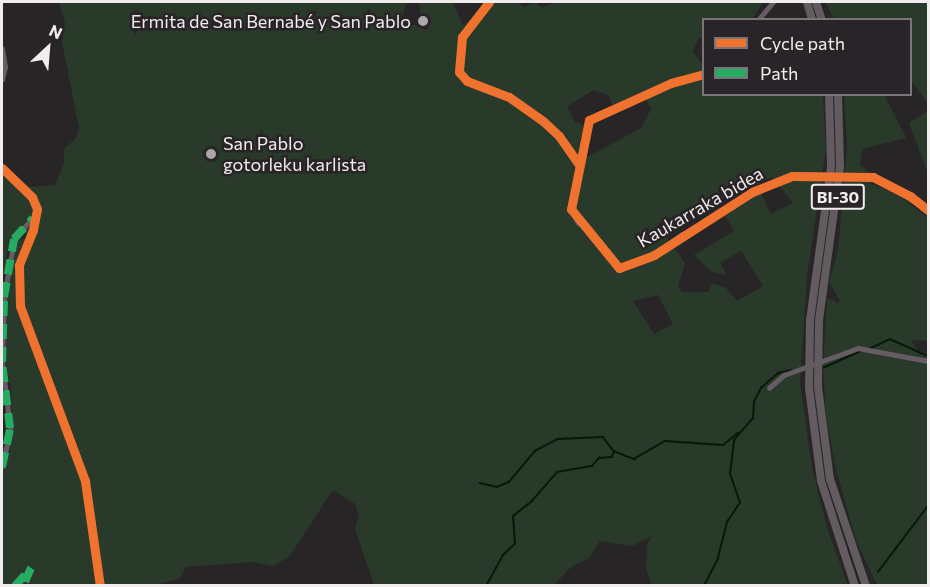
<!DOCTYPE html>
<html>
<head>
<meta charset="utf-8">
<style>
	body { margin:0 }
	#map { position:relative; width:930px; height:587px; overflow:hidden; background:#282527; font-family:Commissioner,sans-serif }
	div>[style] { position:absolute }
	.green>* { inset:0; background:#29392a }
	.stream>* { height:1.5px; margin:-0.75px; padding:0 0.75px; transform-origin:0.75px; border-radius:0.75px; background:#051a08 }
	.minor>* { height:4.5px; margin:-2.25px; padding:0 2.25px; transform-origin:2.25px; border-radius:2.25px; background:#665c63 }
	.tertiary>* { height:6px; margin:-3px; padding:0 3px; transform-origin:3px; border-radius:3px; background:#665c63 }
	.motorway>* { height:8px; margin:-4px; padding:0 4px; transform-origin:4px; border-radius:4px; background:#625b5f }
	.quiet>* { height:8px; margin-top:-4px; transform-origin:0; background:repeating-linear-gradient(90deg,#26ab63 0 15px,transparent 0 23px) }
	.cycleway>* { height:9px; margin:-4.5px; padding:0 4.5px; transform-origin:4.5px; border-radius:4.5px; background:#ef722f }
	.dots>* { width:16px; height:16px; translate:-50% -50%; box-sizing:border-box; border:3px solid #292427; border-radius:50% }
	span { translate:-50% -50%; white-space:nowrap; text-align:center; line-height:1.15; -webkit-text-stroke:5px #292427; paint-order:stroke }
	.shield-label span { padding:2px 4px; background:#292427; border:2px solid; border-radius:4px; -webkit-text-stroke-width:0 }
	.shield-label { font-size:16px; color:#f1edef; font-weight:700 }
	.poi-label { font-size:18px; color:#f1edef }
	.right { translate:-100% -50%; text-align:right }
	.left { translate:0 -50%; text-align:left }
	.street-label { font-size:18px; color:#f1edef }
	.frame { position:absolute; inset:0; border:3px solid #f1edef; pointer-events:none }
	.legend { position:absolute; left:702px; top:18px; width:210px; height:78px; box-sizing:border-box; background:#292427; border:2px solid #797477; margin:0; padding:8px 10px; list-style:none; font-size:18px; color:#f1edef }
	.legend li { display:flex; align-items:center; gap:12px; height:30px }
	.legend b { width:30px; border:2px solid #797477 }
	.north { position:absolute; left:18px; top:18px; width:60px; height:60px; -webkit-text-stroke:4px #292427; paint-order:stroke; rotate:26deg; font-size:16px; font-weight:700; line-height:24px; text-align:center; color:#f1edef }
	.north::after { content:''; display:block; margin:auto; width:21px; height:27px; background:#f1edef; clip-path:polygon(50% 0,100% 100%,50% 72%,0 100%) }
</style>
</head>
<body>
<div id="map">
	<div class="green">
		<div style="clip-path:polygon(evenodd,59px 2px,407px 2px,401px 20px,427px 30px,431px 19px,420px 14px,419px 2px,453px 2px,463px 25px,494px 2px,518px 2px,524px 7px,536px 2px,542px 8px,554px 2px,763px 2px,752px 19px,704px 20px,703px 37px,698px 39px,693px 52px,703px 65px,704px 94px,823px 95px,826px 149px,807px 276px,800px 381px,812px 468px,828px 531px,848px 585px,651px 585px,646px 567px,647px 544px,652px 536px,632px 546px,600px 541px,589px 558px,571px 567px,554px 585px,374px 585px,355px 529px,359px 516px,355px 504px,333px 490px,289px 557px,273px 566px,253px 562px,186px 567px,179px 579px,153px 585px,2px 585px,2px 471px,12px 427px,11px 387px,4px 356px,5px 300px,9px 264px,16px 239px,25px 239px,27px 222px,10px 237px,2px 284px,2px 164px,30px 187px,55px 185px,64px 163px,64px 149px,76px 138px,79px 128px,62px 42px,65px 23px,59px 2px,594px 90px,609px 96px,612px 105px,642px 92px,651px 109px,641px 128px,589px 156px,578px 153px,584px 125px,575px 122px,567px 106px,594px 90px,59px 2px,772px 177px,793px 203px,771px 214px,761px 193px,751px 197px,725px 216px,734px 231px,694px 255px,712px 272px,727px 275px,720px 263px,741px 251px,763px 286px,737px 301px,726px 288px,712px 283px,708px 292px,682px 292px,678px 286px,685px 263px,658px 224px,667px 218px,699px 216px,719px 206px,718px 189px,741px 181px,747px 190px,772px 177px,59px 2px,658px 295px,673px 324px,654px 334px,633px 301px,658px 295px)"></div>
		<div style="clip-path:polygon(825px 2px,928px 2px,928px 103px,911px 81px,910px 20px,834px 19px)"></div>
		<div style="clip-path:polygon(844px 95px,884px 95px,906px 138px,862px 149px,860px 165px,870px 173px,871px 184px,896px 193px,928px 218px,928px 341px,911px 340px,920px 355px,928px 353px,928px 585px,878px 585px,875px 581px,856px 541px,835px 465px,826px 415px,823px 367px,827px 298px,838px 303px,840px 300px,829px 283px,838px 250px,847px 147px)"></div>
		<div style="clip-path:polygon(928px 111px,928px 174px,909px 123px)"></div>
	</div>
	<div class="stream">
		<div style="left:871px;top:348px;width:21px;rotate:-25deg"></div>
		<div style="left:890px;top:339px;width:42px;rotate:24.1deg"></div>
		<div style="left:823px;top:368px;width:44px;rotate:-24.2deg"></div>
		<div style="left:480px;top:483px;width:17px;rotate:13deg"></div>
		<div style="left:497px;top:487px;width:13px;rotate:-23deg"></div>
		<div style="left:509px;top:482px;width:40px;rotate:-50deg"></div>
		<div style="left:535px;top:451px;width:26px;rotate:-28deg"></div>
		<div style="left:558px;top:439px;width:45px;rotate:-2.5deg"></div>
		<div style="left:603px;top:437px;width:16px;rotate:52deg"></div>
		<div style="left:878px;top:572px;width:83px;rotate:-52.9deg"></div>
		<div style="left:486px;top:586px;width:35px;rotate:-61deg"></div>
		<div style="left:503px;top:555px;width:16px;rotate:-43deg"></div>
		<div style="left:515px;top:544px;width:28px;rotate:-94deg"></div>
		<div style="left:513px;top:516px;width:24px;rotate:-38deg"></div>
		<div style="left:532px;top:501px;width:38px;rotate:-49deg"></div>
		<div style="left:557px;top:472px;width:36px;rotate:-10deg"></div>
		<div style="left:592px;top:466px;width:11px;rotate:-49deg"></div>
		<div style="left:599px;top:458px;width:13px;rotate:-4deg"></div>
		<div style="left:612px;top:457px;width:6px;rotate:-72deg"></div>
		<div style="left:614px;top:451px;width:22px;rotate:22deg"></div>
		<div style="left:634px;top:459px;width:36px;rotate:-30deg"></div>
		<div style="left:665px;top:441px;width:58px;rotate:3.9deg"></div>
		<div style="left:723px;top:445px;width:19px;rotate:-39deg"></div>
		<div style="left:704px;top:586px;width:31px;rotate:-63deg"></div>
		<div style="left:718px;top:558px;width:37px;rotate:-76deg"></div>
		<div style="left:727px;top:522px;width:23px;rotate:-56deg"></div>
		<div style="left:740px;top:503px;width:31px;rotate:-109deg"></div>
		<div style="left:730px;top:474px;width:34px;rotate:-83deg"></div>
		<div style="left:734px;top:440px;width:29px;rotate:-49deg"></div>
		<div style="left:753px;top:418px;width:16px;rotate:-86deg"></div>
		<div style="left:754px;top:402px;width:16px;rotate:-63deg"></div>
		<div style="left:761px;top:388px;width:23px;rotate:-41deg"></div>
		<div style="left:778px;top:373px;width:14px;rotate:-12deg"></div>
	</div>
	<div class="minor">
		<div style="left:489px;top:2px;width:44px;rotate:127.6deg"></div>
		<div style="left:462px;top:37px;width:35px;rotate:95deg"></div>
		<div style="left:459px;top:72px;width:12px;rotate:48deg"></div>
		<div style="left:467px;top:81px;width:45px;rotate:20.9deg"></div>
		<div style="left:509px;top:97px;width:42px;rotate:35.2deg"></div>
		<div style="left:543px;top:121px;width:22px;rotate:43deg"></div>
		<div style="left:559px;top:136px;width:35px;rotate:55deg"></div>
		<div style="left:758px;top:20px;width:23px;rotate:-50deg"></div>
		<div style="left:704px;top:74px;width:34px;rotate:165deg"></div>
		<div style="left:671px;top:83px;width:90px;rotate:155.7deg"></div>
		<div style="left:589px;top:120px;width:91px;rotate:101.4deg"></div>
		<div style="left:571px;top:209px;width:15px;rotate:62deg"></div>
		<div style="left:578px;top:222px;width:30px;rotate:41deg"></div>
		<div style="left:601px;top:242px;width:28px;rotate:58deg"></div>
		<div style="left:616px;top:266px;width:7px;rotate:16deg"></div>
		<div style="left:623px;top:268px;width:34px;rotate:-23deg"></div>
		<div style="left:654px;top:255px;width:34px;rotate:-37deg"></div>
		<div style="left:681px;top:235px;width:105px;rotate:-29.7deg"></div>
		<div style="left:772px;top:183px;width:33px;rotate:-16deg"></div>
		<div style="left:804px;top:174px;width:26px;rotate:2deg"></div>
		<div style="left:838px;top:175px;width:38px;rotate:5deg"></div>
		<div style="left:876px;top:178px;width:61px;rotate:31.6deg"></div>
		<div style="left:769px;top:388px;width:20px;rotate:-41deg"></div>
		<div style="left:784px;top:375px;width:79px;rotate:-20deg"></div>
		<div style="left:858px;top:348px;width:71px;rotate:10.5deg"></div>
		<div style="left:2px;top:467px;width:40px;rotate:-78deg"></div>
		<div style="left:10px;top:428px;width:66px;rotate:-96.9deg"></div>
		<div style="left:2px;top:362px;width:65px;rotate:-88.2deg"></div>
		<div style="left:4px;top:297px;width:59px;rotate:-80.2deg"></div>
		<div style="left:14px;top:239px;width:32px;rotate:-49deg"></div>
	</div>
	<div class="tertiary">
		<div style="left:2px;top:49px;width:18px;rotate:81deg"></div>
		<div style="left:5px;top:67px;width:13px;rotate:103deg"></div>
		<div style="left:2px;top:168px;width:42px;rotate:44deg"></div>
		<div style="left:32px;top:197px;width:13px;rotate:67deg"></div>
		<div style="left:37px;top:209px;width:21px;rotate:101deg"></div>
		<div style="left:33px;top:230px;width:38px;rotate:112deg"></div>
		<div style="left:19px;top:265px;width:41px;rotate:88.6deg"></div>
		<div style="left:20px;top:306px;width:187px;rotate:69.6deg"></div>
		<div style="left:85px;top:481px;width:106px;rotate:81.9deg"></div>
	</div>
	<div class="motorway">
		<div style="left:807px;top:2px;width:19px;rotate:74deg"></div>
		<div style="left:816px;top:2px;width:19px;rotate:72deg"></div>
		<div style="left:829px;top:94px;width:73px;rotate:88.4deg"></div>
		<div style="left:831px;top:167px;width:154px;rotate:97.8deg"></div>
		<div style="left:810px;top:320px;width:68px;rotate:90.8deg"></div>
		<div style="left:809px;top:388px;width:94px;rotate:82.6deg"></div>
		<div style="left:821px;top:481px;width:110px;rotate:72.1deg"></div>
		<div style="left:838px;top:94px;width:73px;rotate:88.4deg"></div>
		<div style="left:840px;top:167px;width:155px;rotate:97.8deg"></div>
		<div style="left:819px;top:321px;width:66px;rotate:90.9deg"></div>
		<div style="left:818px;top:387px;width:93px;rotate:82.6deg"></div>
		<div style="left:830px;top:479px;width:113px;rotate:71.4deg"></div>
	</div>
	<div class="quiet">
		<div style="left:2px;top:467px;width:40px;rotate:-78deg"></div>
		<div style="left:10px;top:428px;width:66px;rotate:-96.9deg"></div>
		<div style="left:2px;top:362px;width:65px;rotate:-88.2deg"></div>
		<div style="left:4px;top:297px;width:59px;rotate:-80.2deg"></div>
		<div style="left:14px;top:239px;width:28px;rotate:-48deg"></div>
		<div style="left:15px;top:586px;width:24px;rotate:-48deg"></div>
		<div style="left:31px;top:568px;width:20px;rotate:114deg"></div>
	</div>
	<div class="cycleway">
		<div style="left:489px;top:2px;width:44px;rotate:127.6deg"></div>
		<div style="left:462px;top:37px;width:35px;rotate:95deg"></div>
		<div style="left:459px;top:72px;width:12px;rotate:48deg"></div>
		<div style="left:467px;top:81px;width:45px;rotate:20.9deg"></div>
		<div style="left:509px;top:97px;width:42px;rotate:35.2deg"></div>
		<div style="left:543px;top:121px;width:22px;rotate:43deg"></div>
		<div style="left:559px;top:136px;width:35px;rotate:55deg"></div>
		<div style="left:704px;top:74px;width:34px;rotate:165deg"></div>
		<div style="left:671px;top:83px;width:90px;rotate:155.7deg"></div>
		<div style="left:589px;top:120px;width:91px;rotate:101.4deg"></div>
		<div style="left:571px;top:209px;width:76px;rotate:50.9deg"></div>
		<div style="left:619px;top:268px;width:37px;rotate:-20deg"></div>
		<div style="left:654px;top:255px;width:117px;rotate:-32.7deg"></div>
		<div style="left:752px;top:192px;width:43px;rotate:-21.8deg"></div>
		<div style="left:792px;top:176px;width:81px;rotate:0.7deg"></div>
		<div style="left:873px;top:177px;width:42px;rotate:27.2deg"></div>
		<div style="left:910px;top:196px;width:23px;rotate:38deg"></div>
		<div style="left:2px;top:168px;width:42px;rotate:44deg"></div>
		<div style="left:32px;top:197px;width:13px;rotate:67deg"></div>
		<div style="left:37px;top:209px;width:21px;rotate:101deg"></div>
		<div style="left:33px;top:230px;width:38px;rotate:112deg"></div>
		<div style="left:19px;top:265px;width:41px;rotate:88.6deg"></div>
		<div style="left:20px;top:306px;width:187px;rotate:69.6deg"></div>
		<div style="left:85px;top:481px;width:106px;rotate:81.9deg"></div>
	</div>
	<div class="dots">
		<div style="left:423px;top:21px;background:#aba7a9"></div>
		<div style="left:211px;top:154px;background:#aba7a9"></div>
	</div>
	<div class="shield-label">
		<span style="left:838px;top:197px">BI-30</span>
	</div>
	<div class="poi-label">
		<span class="right" style="left:411px;top:21px">Ermita de San Bernabé y San Pablo</span>
		<span class="left" style="left:223px;top:154px">San Pablo<br>gotorleku karlista</span>
	</div>
	<div class="street-label">
		<span style="left:700px;top:207px;rotate:-30deg">Kaukarraka bidea</span>
	</div>
	<div class="frame"></div>
	<ul class="legend">
	<li><b style="height:8px;background:#ef722f"></b>Cycle path</li>
	<li><b style="height:8px;background:#26ab63"></b>Path</li>
	</ul>
	<div class="north">N</div>
</div>
</body>
</html>
